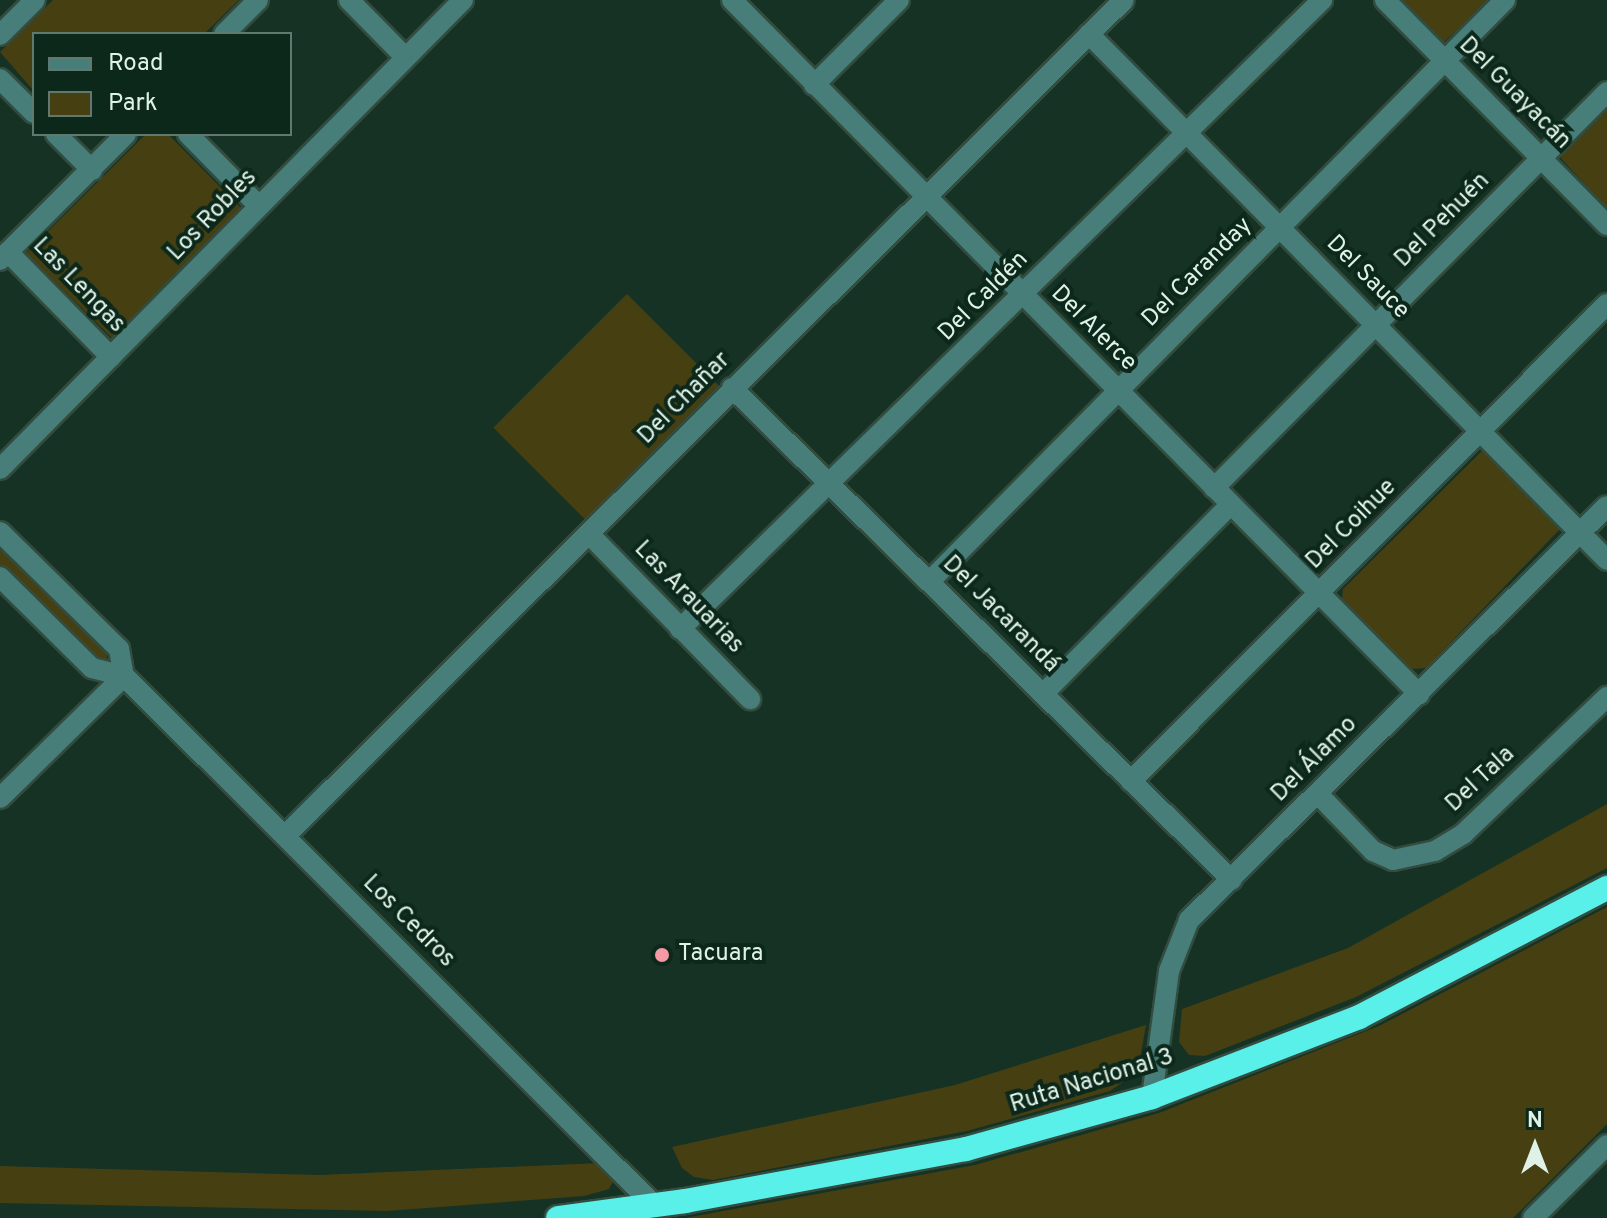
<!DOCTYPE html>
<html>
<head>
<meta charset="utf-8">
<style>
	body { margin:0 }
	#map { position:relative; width:1607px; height:1218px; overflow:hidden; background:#163224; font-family:Overpass,sans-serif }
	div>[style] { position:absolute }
	.green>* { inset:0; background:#463f12; transform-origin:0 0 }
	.roads { filter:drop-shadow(2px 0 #324d3f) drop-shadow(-2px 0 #324d3f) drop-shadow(0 2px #324d3f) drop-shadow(0 -2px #324d3f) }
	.minor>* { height:20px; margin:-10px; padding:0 10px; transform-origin:10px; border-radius:10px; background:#487e7a }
	.highway>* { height:24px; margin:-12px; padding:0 12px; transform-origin:12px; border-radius:12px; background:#59f0e9 }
	.dots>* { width:22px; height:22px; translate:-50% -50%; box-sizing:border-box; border:4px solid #0b281b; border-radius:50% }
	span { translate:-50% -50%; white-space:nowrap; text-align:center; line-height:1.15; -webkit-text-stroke:8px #0b281b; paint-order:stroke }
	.street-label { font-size:24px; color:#e0f1e7 }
	.poi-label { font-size:24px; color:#e0f1e7 }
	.left { translate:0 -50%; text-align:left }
	.legend { position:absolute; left:32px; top:32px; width:260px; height:104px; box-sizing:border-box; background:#0b281b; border:2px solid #60786d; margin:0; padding:10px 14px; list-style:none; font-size:24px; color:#e0f1e7 }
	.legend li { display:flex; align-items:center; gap:16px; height:40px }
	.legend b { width:40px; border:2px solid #60786d }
	.north { position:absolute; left:1495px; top:1106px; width:80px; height:80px; -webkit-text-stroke:6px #0b281b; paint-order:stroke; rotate:0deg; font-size:22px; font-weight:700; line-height:32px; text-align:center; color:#e0f1e7 }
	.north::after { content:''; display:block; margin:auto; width:28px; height:36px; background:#e0f1e7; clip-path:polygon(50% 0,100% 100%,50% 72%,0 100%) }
</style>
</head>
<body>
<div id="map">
	<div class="green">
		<div style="clip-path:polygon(53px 0,239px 0,204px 34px,34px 34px,34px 91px,0 52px)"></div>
		<div style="clip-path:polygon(1393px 0,1490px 0,1442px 44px)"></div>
		<div style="clip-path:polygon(1607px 103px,1607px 209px,1559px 156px)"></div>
		<div style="clip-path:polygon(146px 134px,168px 134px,243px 210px,113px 339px,26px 253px)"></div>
		<div style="left:627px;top:294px;width:132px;height:189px;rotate:45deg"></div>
		<div style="clip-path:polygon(1485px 448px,1563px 526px,1426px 668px,1411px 669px,1342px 601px,1343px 589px)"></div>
		<div style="clip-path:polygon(0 544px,105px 647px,108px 661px,92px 657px,0 566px)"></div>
		<div style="clip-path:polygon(1607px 804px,1607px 868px,1356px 997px,1205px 1056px,1189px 1055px,1179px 1042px,1182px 1009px,1348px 948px)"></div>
		<div style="clip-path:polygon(1607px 907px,1607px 1124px,1513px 1218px,685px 1218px,975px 1165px,1159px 1113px,1379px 1026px)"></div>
		<div style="clip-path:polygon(1146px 1025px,1140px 1059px,1130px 1077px,1110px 1091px,967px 1131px,713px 1180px,694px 1177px,682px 1168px,672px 1147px,955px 1085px)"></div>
		<div style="clip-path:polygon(600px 1163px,615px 1178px,609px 1189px,584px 1196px,387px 1211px,0 1203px,0 1166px,320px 1175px)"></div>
	</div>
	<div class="roads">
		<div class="minor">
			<div style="left:349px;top:0;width:80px;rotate:45.5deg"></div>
			<div style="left:732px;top:0;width:977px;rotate:45.29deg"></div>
			<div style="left:1385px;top:0;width:316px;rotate:45.4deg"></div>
			<div style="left:224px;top:34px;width:48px;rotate:-45deg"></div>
			<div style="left:1089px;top:34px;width:738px;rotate:45.44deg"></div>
			<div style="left:0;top:35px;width:49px;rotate:-45deg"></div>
			<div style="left:0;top:79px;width:48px;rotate:45deg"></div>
			<div style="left:814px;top:85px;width:120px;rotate:-45deg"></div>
			<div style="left:56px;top:134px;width:51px;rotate:45deg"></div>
			<div style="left:188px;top:134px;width:101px;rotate:45.4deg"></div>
			<div style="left:8px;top:252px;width:147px;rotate:45.6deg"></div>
			<div style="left:0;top:260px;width:178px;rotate:-45deg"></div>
			<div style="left:732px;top:388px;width:701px;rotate:44.54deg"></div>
			<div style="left:0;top:469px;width:659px;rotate:-45.37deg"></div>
			<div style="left:1214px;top:488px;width:558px;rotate:-45.22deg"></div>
			<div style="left:0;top:532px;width:167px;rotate:44.5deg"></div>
			<div style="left:119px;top:649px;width:27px;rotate:80deg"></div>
			<div style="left:589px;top:534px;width:231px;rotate:45.7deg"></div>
			<div style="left:0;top:577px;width:129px;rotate:44.7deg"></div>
			<div style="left:92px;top:668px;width:33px;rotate:14deg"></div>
			<div style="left:124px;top:676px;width:749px;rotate:44.95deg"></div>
			<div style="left:929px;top:582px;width:819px;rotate:-45.3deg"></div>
			<div style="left:680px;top:629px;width:899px;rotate:-44.41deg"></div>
			<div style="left:1043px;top:694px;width:266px;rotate:-45.3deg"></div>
			<div style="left:1131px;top:781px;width:674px;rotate:-45.06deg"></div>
			<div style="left:1318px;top:794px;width:79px;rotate:46deg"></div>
			<div style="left:1373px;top:851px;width:22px;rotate:24deg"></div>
			<div style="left:1393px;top:860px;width:43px;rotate:-12.1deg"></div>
			<div style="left:1435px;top:851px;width:33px;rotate:-31deg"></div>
			<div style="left:1463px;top:834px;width:199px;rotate:-43.6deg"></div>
			<div style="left:0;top:798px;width:174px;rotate:-44.5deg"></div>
			<div style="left:285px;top:836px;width:1184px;rotate:-44.9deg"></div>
			<div style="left:1152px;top:1097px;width:127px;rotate:-82.3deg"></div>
			<div style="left:1169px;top:971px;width:55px;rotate:-68.6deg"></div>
			<div style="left:1189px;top:920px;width:588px;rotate:-44.72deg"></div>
			<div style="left:1533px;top:1218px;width:104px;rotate:-44.6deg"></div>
		</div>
		<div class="highway">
			<div style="left:558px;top:1218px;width:128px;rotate:-7.6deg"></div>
			<div style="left:685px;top:1201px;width:286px;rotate:-10.5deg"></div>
			<div style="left:966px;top:1149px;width:193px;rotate:-15.6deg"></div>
			<div style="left:1152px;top:1097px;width:222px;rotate:-21.1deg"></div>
			<div style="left:1359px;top:1017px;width:280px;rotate:-27.5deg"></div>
		</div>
	</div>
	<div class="dots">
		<div style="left:662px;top:955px;background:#f49aa5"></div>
	</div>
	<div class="street-label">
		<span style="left:1514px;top:94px;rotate:45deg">Del Guayacán</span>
		<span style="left:213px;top:216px;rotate:-46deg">Los Robles</span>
		<span style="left:1443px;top:221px;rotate:-45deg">Del Pehuén</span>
		<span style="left:1198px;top:273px;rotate:-45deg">Del Caranday</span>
		<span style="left:1367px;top:278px;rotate:45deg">Del Sauce</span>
		<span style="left:78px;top:286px;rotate:46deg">Las Lengas</span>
		<span style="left:984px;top:297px;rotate:-45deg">Del Caldén</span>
		<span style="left:1093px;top:329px;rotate:45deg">Del Alerce</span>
		<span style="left:685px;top:399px;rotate:-45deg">Del Chañar</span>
		<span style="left:1352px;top:525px;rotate:-45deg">Del Coihue</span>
		<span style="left:688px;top:598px;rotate:46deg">Las Arauarias</span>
		<span style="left:1000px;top:615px;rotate:45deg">Del Jacarandá</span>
		<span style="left:1315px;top:760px;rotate:-45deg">Del Álamo</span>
		<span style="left:1481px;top:780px;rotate:-43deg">Del Tala</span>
		<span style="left:408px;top:922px;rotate:45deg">Los Cedros</span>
		<span style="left:1092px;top:1082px;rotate:-17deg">Ruta Nacional 3</span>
	</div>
	<div class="poi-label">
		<span class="left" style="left:678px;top:955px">Tacuara</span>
	</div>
	<ul class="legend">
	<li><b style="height:10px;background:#487e7a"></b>Road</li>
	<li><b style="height:22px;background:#463f12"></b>Park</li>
	</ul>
	<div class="north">N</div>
</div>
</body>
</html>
